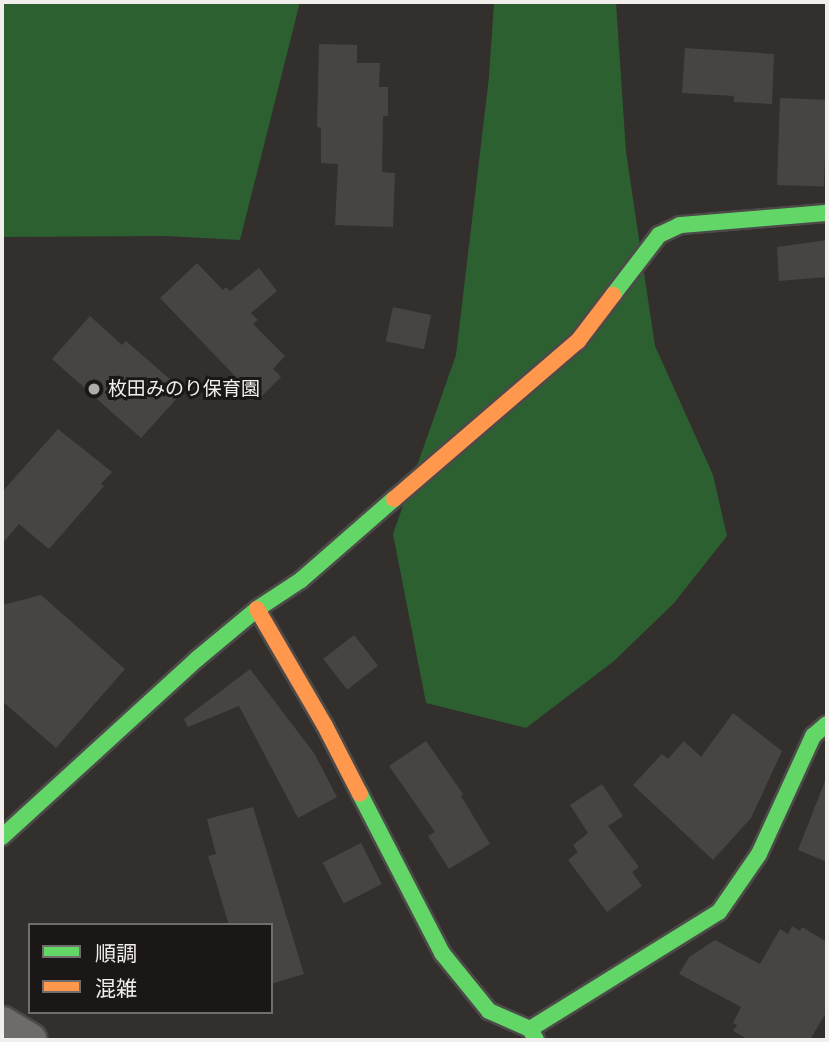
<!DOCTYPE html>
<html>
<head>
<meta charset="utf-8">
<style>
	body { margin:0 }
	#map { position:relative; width:829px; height:1042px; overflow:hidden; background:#322f2d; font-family:Roboto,"Noto Sans JP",sans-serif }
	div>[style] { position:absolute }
	.forest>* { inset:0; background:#2d6030 }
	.building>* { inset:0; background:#474442; transform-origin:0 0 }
	.roads { filter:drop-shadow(2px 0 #4c4a49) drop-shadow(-2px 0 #4c4a49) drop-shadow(0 2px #4c4a49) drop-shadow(0 -2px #4c4a49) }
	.street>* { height:35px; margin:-17.5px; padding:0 17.5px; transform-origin:17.5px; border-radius:17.5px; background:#6d6c6b }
	.fast>* { height:16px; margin:-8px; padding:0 8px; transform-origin:8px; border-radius:8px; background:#63d668 }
	.slow>* { height:16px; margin:-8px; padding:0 8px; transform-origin:8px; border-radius:8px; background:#ff974d }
	.dots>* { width:19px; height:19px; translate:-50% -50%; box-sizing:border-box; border:4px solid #1a1716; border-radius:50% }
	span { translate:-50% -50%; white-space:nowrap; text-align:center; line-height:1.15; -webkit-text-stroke:6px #1a1716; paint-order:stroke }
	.poi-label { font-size:19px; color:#f2eeec }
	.left { translate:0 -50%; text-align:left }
	.frame { position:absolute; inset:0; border:4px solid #f2eeec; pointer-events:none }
	.legend { position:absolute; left:28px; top:923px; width:245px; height:91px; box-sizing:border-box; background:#1a1716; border:2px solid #706d6c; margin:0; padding:9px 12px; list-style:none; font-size:21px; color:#f2eeec }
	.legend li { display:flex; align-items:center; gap:14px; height:35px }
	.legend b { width:35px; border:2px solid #706d6c }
</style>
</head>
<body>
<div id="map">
	<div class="forest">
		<div style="clip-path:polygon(2px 2px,300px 2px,240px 240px,166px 236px,2px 237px)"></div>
		<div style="clip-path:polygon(494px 2px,616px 2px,626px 152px,655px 346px,713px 475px,727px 536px,674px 603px,614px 661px,526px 728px,426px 703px,393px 534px,456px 355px,489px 77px)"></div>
	</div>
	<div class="building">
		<div style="clip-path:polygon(319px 44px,357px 45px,357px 63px,380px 63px,379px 87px,388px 87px,388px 116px,383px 116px,382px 172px,395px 173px,393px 227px,335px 225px,338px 164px,321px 163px,321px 128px,317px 127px)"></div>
		<div style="clip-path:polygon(685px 48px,774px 54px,772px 104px,734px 102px,734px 96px,682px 93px)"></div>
		<div style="left:780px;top:98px;width:47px;height:87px;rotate:2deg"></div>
		<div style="clip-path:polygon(827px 240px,827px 277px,779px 281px,777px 247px)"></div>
		<div style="clip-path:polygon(197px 263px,223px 290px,226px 287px,230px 291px,259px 268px,277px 291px,251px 313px,258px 320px,253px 324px,285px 356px,273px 369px,281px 377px,261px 397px,256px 398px,160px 298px)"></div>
		<div style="left:393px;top:307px;width:39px;height:35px;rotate:12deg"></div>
		<div style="clip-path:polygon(90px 316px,122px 345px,126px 341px,180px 388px,177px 392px,180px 395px,141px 438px,52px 359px)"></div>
		<div style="clip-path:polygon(58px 429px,112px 472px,101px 484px,104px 486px,49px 549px,19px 524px,2px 544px,2px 492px)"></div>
		<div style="clip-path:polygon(41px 595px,125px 669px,56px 748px,2px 701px,2px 605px)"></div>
		<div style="left:354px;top:635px;width:39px;height:39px;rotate:52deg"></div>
		<div style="clip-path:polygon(250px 669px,314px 753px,337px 797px,298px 818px,239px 706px,188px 727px,184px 719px)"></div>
		<div style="clip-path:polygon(733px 713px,782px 751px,751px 818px,713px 860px,633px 785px,662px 754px,668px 759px,684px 741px,701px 757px)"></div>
		<div style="clip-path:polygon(426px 741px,463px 794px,461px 796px,490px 844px,449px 869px,428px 836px,435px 832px,389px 766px)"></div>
		<div style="clip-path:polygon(825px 781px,827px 781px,827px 862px,798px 850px)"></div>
		<div style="clip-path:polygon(602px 784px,623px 816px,608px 826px,639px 867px,632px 872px,642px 886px,607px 912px,568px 860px,578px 852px,573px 845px,588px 833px,570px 805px)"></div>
		<div style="clip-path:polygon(253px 807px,304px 974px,271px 984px,271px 925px,229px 925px,208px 856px,216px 854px,207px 819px)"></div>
		<div style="left:361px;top:843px;width:46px;height:43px;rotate:63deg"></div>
		<div style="clip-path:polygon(792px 926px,800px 931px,802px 927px,827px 942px,827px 1011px,810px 1040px,749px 1040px,733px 1031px,737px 1025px,733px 1023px,741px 1007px,679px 974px,689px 957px,715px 940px,760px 964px,780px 929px,788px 934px)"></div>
	</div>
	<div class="roads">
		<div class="street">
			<div style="left:2px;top:1024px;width:31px;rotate:31deg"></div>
		</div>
		<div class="fast">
			<div style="left:613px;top:295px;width:76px;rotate:-52.5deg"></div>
			<div style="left:659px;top:235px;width:23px;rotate:-25deg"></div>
			<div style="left:680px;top:225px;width:147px;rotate:-4.7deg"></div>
			<div style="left:360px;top:794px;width:179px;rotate:62.7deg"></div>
			<div style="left:442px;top:953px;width:75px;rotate:51deg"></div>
			<div style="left:489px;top:1011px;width:45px;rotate:23.7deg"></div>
			<div style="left:530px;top:1029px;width:13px;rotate:61deg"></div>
			<div style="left:2px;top:837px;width:264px;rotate:-42.4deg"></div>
			<div style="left:197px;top:659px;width:78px;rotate:-39.8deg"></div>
			<div style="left:257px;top:609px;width:53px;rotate:-33.4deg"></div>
			<div style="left:301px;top:580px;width:123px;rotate:-41.1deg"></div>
			<div style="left:530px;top:1029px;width:222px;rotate:-31.8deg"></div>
			<div style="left:719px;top:912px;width:70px;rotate:-55.4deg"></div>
			<div style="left:759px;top:854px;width:130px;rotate:-65.4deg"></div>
			<div style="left:813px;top:736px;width:18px;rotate:-41deg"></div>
		</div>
		<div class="slow">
			<div style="left:394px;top:499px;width:243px;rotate:-40.7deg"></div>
			<div style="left:578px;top:341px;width:58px;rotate:-52.7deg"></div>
			<div style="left:257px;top:609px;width:135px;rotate:59.8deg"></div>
			<div style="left:325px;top:726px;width:76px;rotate:62.8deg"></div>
		</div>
	</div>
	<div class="dots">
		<div style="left:94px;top:389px;background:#afaba9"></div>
	</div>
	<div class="poi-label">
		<span class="left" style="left:108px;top:389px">枚田みのり保育園</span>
	</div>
	<div class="frame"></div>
	<ul class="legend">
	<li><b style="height:9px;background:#63d668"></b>順調</li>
	<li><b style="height:9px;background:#ff974d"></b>混雑</li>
	</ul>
</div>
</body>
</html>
